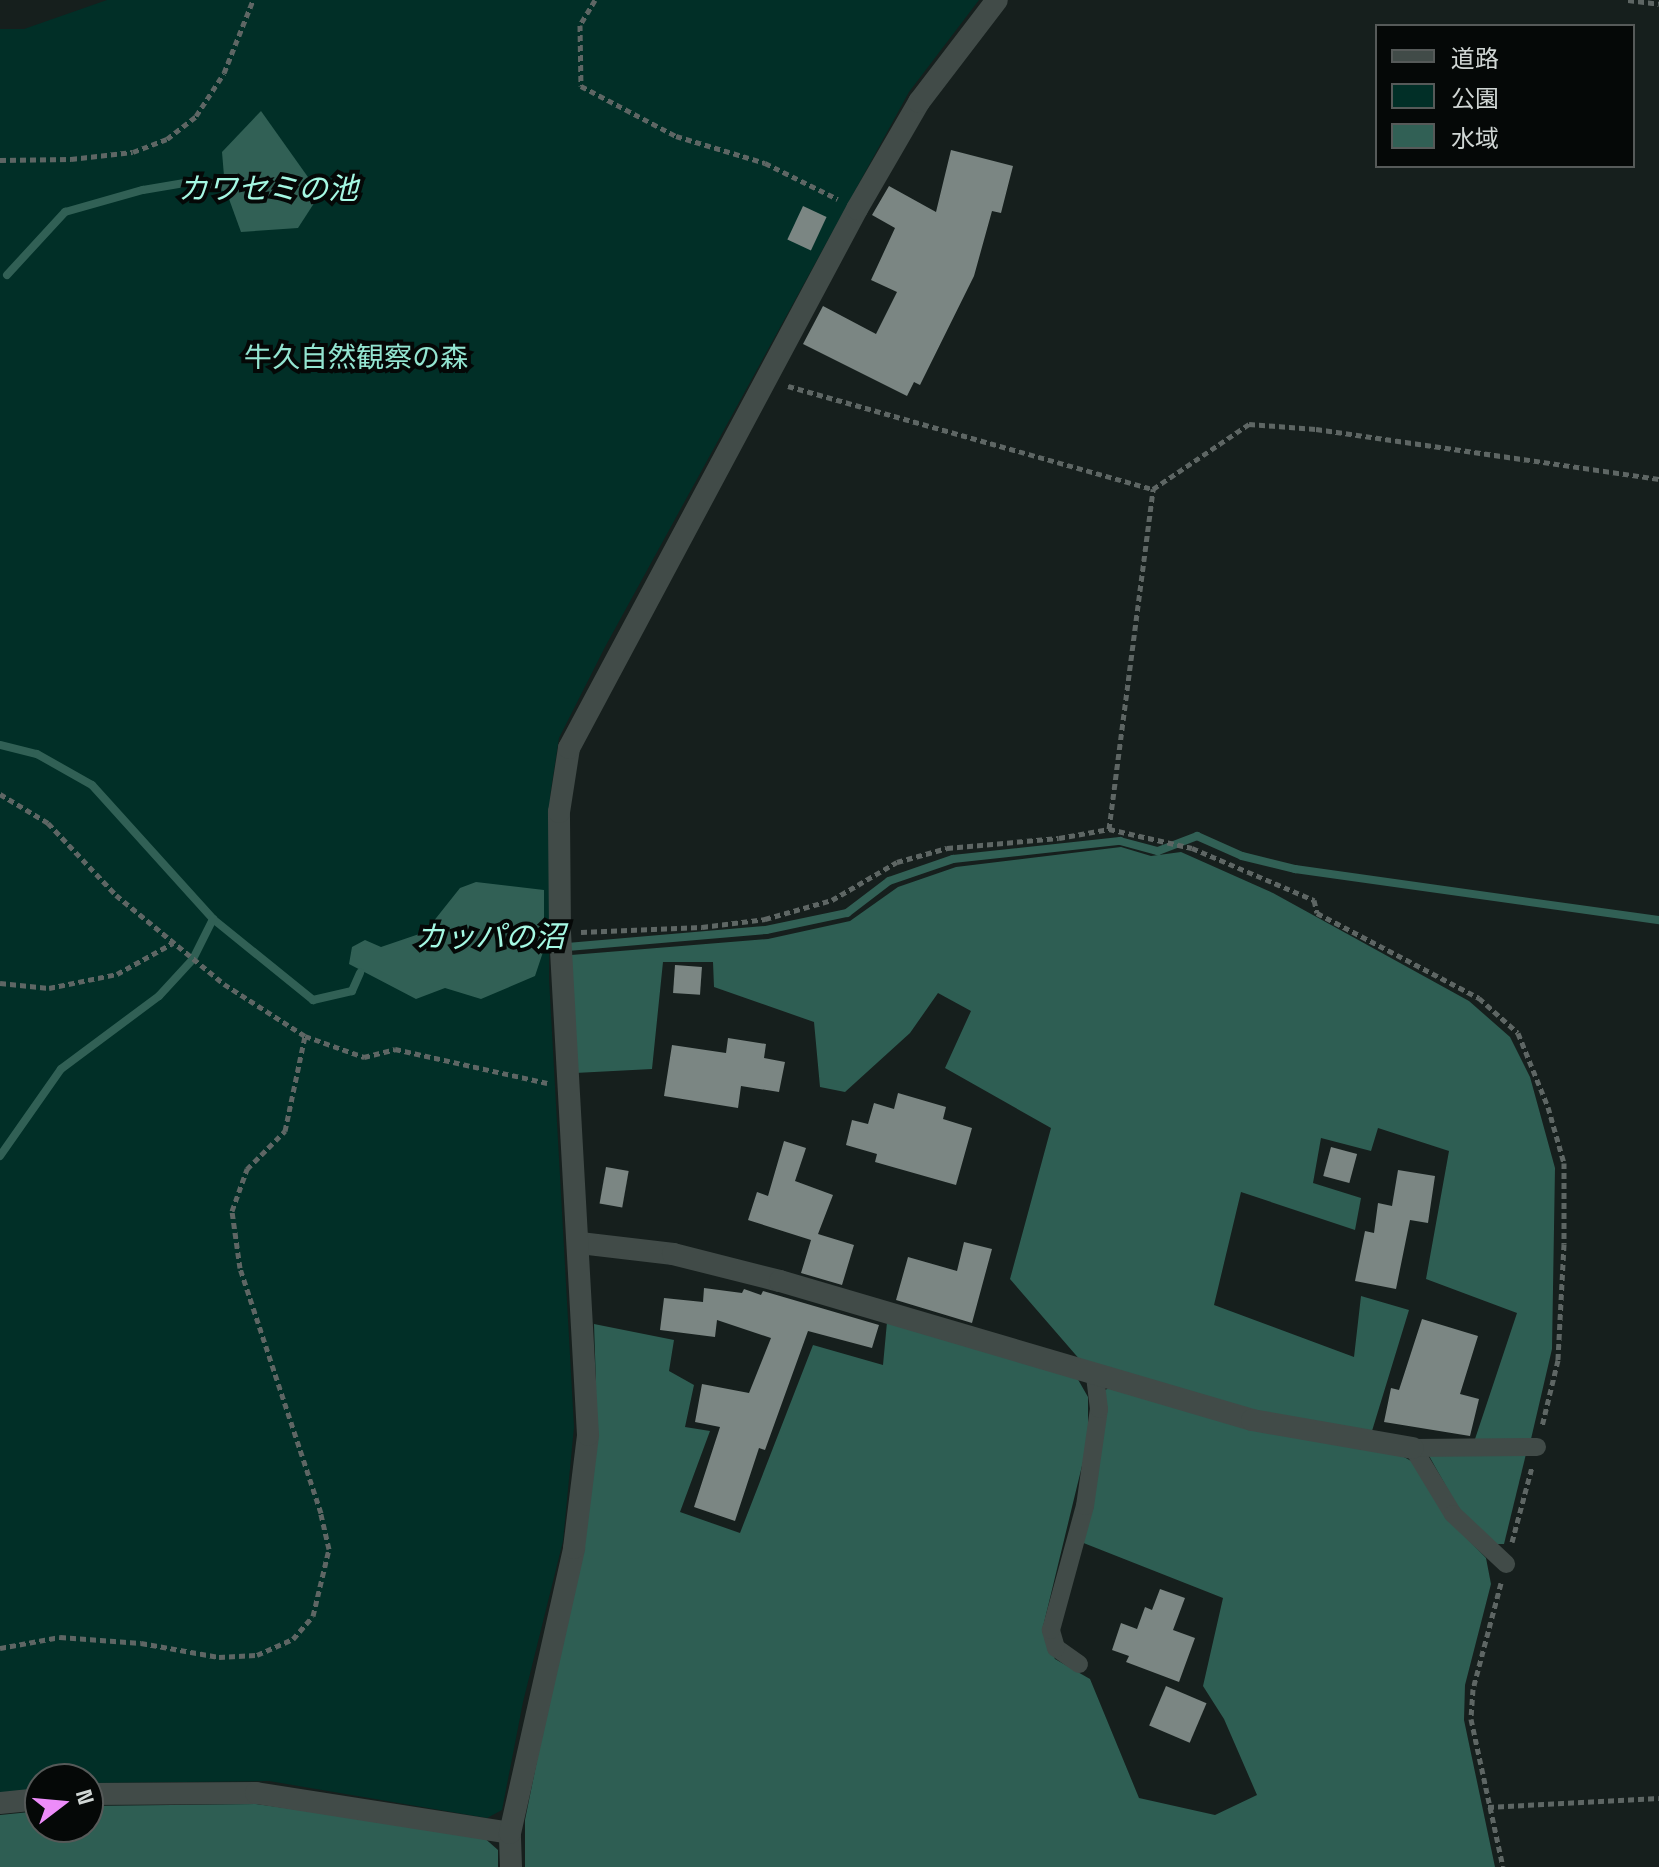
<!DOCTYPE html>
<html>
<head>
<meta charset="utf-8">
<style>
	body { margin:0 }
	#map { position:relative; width:1659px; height:1867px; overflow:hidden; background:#161f1d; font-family:"Space Grotesk","Noto Sans JP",sans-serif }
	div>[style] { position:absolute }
	.green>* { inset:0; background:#012f27 }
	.forest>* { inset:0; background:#2e5e53 }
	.water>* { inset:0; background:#316055 }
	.stream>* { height:8px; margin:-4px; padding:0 4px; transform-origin:4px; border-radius:4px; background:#316055 }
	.building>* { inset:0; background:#7b8683; transform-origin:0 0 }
	.path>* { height:5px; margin-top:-2.5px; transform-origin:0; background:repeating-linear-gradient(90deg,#5e6664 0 6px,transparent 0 10px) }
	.service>* { height:18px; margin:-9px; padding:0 9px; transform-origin:9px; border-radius:9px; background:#414b48 }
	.minor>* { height:22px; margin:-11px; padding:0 11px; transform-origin:11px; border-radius:11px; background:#414b48 }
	span { translate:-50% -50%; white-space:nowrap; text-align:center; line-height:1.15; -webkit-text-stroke:8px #050807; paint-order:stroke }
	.park-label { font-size:28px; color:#93e5d1 }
	.water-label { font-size:30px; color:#a5f8e3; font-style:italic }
	.legend { position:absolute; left:1375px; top:24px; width:260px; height:144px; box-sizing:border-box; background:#050807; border:2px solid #565a59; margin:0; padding:10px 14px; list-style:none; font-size:24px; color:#d0d6d4 }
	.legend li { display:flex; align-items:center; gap:16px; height:40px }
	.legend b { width:40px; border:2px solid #565a59 }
	.north { position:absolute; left:24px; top:1763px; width:80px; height:80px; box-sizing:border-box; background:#050807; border:2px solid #565a59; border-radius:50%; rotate:74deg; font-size:22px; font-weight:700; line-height:32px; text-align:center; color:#d0d6d4 }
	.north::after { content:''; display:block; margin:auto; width:28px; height:36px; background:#ed8cf9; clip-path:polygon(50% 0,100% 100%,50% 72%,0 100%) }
</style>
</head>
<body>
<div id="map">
	<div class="green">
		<div style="clip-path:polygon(107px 0,979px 0,909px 92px,605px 647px,559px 738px,550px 796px,549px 979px,574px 1427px,563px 1541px,523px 1702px,502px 1810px,487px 1818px,269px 1781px,88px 1783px,88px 1779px,40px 1779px,40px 1789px,0 1794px,0 29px,24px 29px)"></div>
	</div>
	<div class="forest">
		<div style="clip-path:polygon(1121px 847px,1151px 856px,1181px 852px,1273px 893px,1469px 1001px,1510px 1037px,1530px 1077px,1555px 1168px,1552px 1349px,1531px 1439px,1475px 1439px,1517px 1313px,1426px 1279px,1449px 1151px,1378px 1128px,1371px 1151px,1321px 1138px,1313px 1183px,1361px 1198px,1355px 1230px,1241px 1192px,1214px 1305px,1354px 1357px,1361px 1296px,1409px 1310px,1372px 1431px,1258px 1412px,1081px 1361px,1010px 1279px,1051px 1128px,945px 1068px,971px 1011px,938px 993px,910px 1033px,845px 1092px,820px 1087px,814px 1022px,714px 987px,713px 962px,663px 962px,652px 1069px,575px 1073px,571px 955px,768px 939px,850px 921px,898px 887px,956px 867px)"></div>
		<div style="clip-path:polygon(887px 1322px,1076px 1376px,1088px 1397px,1088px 1441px,1042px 1631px,1055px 1659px,1090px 1679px,1139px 1798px,1215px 1815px,1257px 1795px,1224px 1719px,1203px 1686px,1223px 1598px,1081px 1542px,1105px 1390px,1113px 1386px,1395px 1452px,1413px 1462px,1454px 1525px,1486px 1558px,1491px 1584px,1465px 1685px,1464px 1720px,1495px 1867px,525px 1867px,525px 1820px,582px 1537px,596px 1384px,594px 1324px,674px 1340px,669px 1371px,694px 1385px,685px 1427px,710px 1431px,680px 1512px,740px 1533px,813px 1345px,883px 1365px)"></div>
		<div style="clip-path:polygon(1428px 1454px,1526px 1454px,1504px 1544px,1494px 1544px,1461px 1513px)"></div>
		<div style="clip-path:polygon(256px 1804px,481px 1835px,498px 1850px,498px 1867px,0 1867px,0 1815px,40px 1811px,40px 1827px,88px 1827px,88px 1806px)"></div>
	</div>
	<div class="water">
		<div style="clip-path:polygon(261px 111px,320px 194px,298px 228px,241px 232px,225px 188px,222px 152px)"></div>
		<div style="clip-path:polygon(476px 882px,544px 890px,544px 949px,535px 976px,481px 999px,445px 988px,416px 999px,349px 964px,352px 947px,365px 940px,381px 947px,425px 932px,460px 888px)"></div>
	</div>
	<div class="stream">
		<div style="left:7px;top:275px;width:86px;rotate:-47.4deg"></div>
		<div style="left:65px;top:212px;width:81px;rotate:-15.8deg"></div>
		<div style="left:143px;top:190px;width:54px;rotate:-9.6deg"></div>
		<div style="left:196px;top:181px;width:30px;rotate:12deg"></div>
		<div style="left:0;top:745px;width:38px;rotate:14deg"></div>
		<div style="left:37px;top:754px;width:63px;rotate:29.4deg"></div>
		<div style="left:92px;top:785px;width:181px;rotate:47.9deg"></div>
		<div style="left:213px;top:919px;width:129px;rotate:39deg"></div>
		<div style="left:313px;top:1000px;width:40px;rotate:-13deg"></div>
		<div style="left:352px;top:991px;width:20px;rotate:-66deg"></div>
		<div style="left:544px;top:949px;width:223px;rotate:-4.9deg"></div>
		<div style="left:766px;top:930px;width:83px;rotate:-11.9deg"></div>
		<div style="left:847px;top:913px;width:53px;rotate:-37.3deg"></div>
		<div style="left:889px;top:881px;width:68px;rotate:-19deg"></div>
		<div style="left:953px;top:859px;width:168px;rotate:-6.2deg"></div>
		<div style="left:1120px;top:841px;width:39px;rotate:15deg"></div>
		<div style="left:1158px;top:851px;width:42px;rotate:-21deg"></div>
		<div style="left:1197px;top:836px;width:49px;rotate:24deg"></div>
		<div style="left:1242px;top:856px;width:55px;rotate:13.8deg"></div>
		<div style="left:1295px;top:869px;width:368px;rotate:8deg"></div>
		<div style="left:0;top:1156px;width:106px;rotate:-55deg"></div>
		<div style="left:61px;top:1069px;width:122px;rotate:-36.7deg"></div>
		<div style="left:159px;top:996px;width:50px;rotate:-47.4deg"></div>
		<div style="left:193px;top:959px;width:45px;rotate:-63.4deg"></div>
	</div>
	<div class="building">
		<div style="clip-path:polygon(951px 150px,1013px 166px,1001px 213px,992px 211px,974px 276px,920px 385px,914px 382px,907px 396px,803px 344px,823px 306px,876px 334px,897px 292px,871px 280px,895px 228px,872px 215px,889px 186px,936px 212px)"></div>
		<div style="left:803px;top:206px;width:26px;height:37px;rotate:25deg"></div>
		<div style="left:675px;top:965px;width:27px;height:28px;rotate:4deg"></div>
		<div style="clip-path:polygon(728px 1038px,766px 1044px,764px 1058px,785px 1062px,779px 1092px,741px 1086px,738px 1108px,664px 1096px,672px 1045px,726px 1053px)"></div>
		<div style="clip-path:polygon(898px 1093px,946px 1107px,943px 1119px,972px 1128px,956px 1185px,875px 1162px,877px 1154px,846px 1145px,852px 1120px,868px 1124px,874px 1103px,894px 1109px)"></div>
		<div style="clip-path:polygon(784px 1141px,806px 1148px,795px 1181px,833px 1195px,818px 1234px,854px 1245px,842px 1285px,801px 1273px,811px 1240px,748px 1220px,757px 1192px,768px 1196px)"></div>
		<div style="left:1331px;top:1147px;width:27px;height:30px;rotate:15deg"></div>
		<div style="left:606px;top:1167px;width:23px;height:37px;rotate:10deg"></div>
		<div style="clip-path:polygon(1398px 1170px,1435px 1176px,1428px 1223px,1410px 1220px,1396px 1289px,1355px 1281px,1365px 1231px,1374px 1233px,1378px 1203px,1392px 1206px)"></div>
		<div style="clip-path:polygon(964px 1242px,992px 1249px,972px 1323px,896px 1300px,908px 1257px,957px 1271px)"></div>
		<div style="clip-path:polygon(704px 1288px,742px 1293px,744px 1289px,761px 1295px,763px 1291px,879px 1325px,872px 1348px,808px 1331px,765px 1450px,759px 1448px,735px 1521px,694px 1507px,720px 1427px,695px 1422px,702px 1384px,749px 1393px,771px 1338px,717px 1320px,715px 1337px,660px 1330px,664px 1298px,703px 1302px)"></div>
		<div style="clip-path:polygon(1422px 1319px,1478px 1336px,1460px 1394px,1479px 1399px,1470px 1436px,1384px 1422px,1391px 1388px,1399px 1390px)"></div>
		<div style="clip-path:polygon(1160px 1589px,1185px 1598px,1173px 1630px,1195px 1638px,1179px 1682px,1126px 1662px,1129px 1656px,1112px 1650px,1121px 1623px,1137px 1629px,1145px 1607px,1152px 1610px)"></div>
		<div style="left:1166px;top:1686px;width:44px;height:43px;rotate:23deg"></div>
	</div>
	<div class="path">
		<div style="left:595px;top:0;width:29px;rotate:121deg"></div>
		<div style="left:580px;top:25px;width:61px;rotate:89.1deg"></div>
		<div style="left:581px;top:86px;width:107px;rotate:27.8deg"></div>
		<div style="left:676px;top:136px;width:93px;rotate:16.9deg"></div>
		<div style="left:765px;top:163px;width:81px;rotate:26.3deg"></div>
		<div style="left:1628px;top:0;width:31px;rotate:7deg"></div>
		<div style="left:0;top:160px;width:71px;rotate:-0.8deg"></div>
		<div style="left:71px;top:159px;width:62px;rotate:-6.4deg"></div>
		<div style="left:133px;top:152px;width:36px;rotate:-21deg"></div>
		<div style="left:167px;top:139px;width:37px;rotate:-38deg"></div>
		<div style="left:196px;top:116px;width:51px;rotate:-56.9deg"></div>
		<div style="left:224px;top:73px;width:79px;rotate:-68.3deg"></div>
		<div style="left:788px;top:386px;width:379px;rotate:15.8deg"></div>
		<div style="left:0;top:794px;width:56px;rotate:31.1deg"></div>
		<div style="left:48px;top:823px;width:99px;rotate:46.6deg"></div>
		<div style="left:116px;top:895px;width:140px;rotate:39.5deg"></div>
		<div style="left:224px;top:984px;width:96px;rotate:32.7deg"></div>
		<div style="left:305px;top:1036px;width:63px;rotate:19.6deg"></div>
		<div style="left:364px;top:1057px;width:32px;rotate:-14deg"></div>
		<div style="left:395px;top:1049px;width:156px;rotate:12.6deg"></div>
		<div style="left:1109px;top:829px;width:343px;rotate:-82.6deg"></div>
		<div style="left:1153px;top:489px;width:116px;rotate:-34.1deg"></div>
		<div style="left:1249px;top:424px;width:67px;rotate:4.3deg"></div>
		<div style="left:1316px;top:429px;width:347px;rotate:8.3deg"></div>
		<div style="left:581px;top:932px;width:121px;rotate:-2.4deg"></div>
		<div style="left:702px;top:927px;width:64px;rotate:-7.2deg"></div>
		<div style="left:765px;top:919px;width:70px;rotate:-15.8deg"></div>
		<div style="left:832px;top:900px;width:75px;rotate:-30.3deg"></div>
		<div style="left:897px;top:862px;width:52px;rotate:-15.6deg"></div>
		<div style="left:947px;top:848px;width:112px;rotate:-5.1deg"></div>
		<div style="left:1059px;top:838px;width:51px;rotate:-10.2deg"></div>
		<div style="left:1109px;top:829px;width:85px;rotate:12.9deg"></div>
		<div style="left:1192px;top:848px;width:133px;rotate:23.1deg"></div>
		<div style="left:1314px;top:900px;width:13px;rotate:77deg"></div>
		<div style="left:1317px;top:913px;width:183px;rotate:27.7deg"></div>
		<div style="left:1479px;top:998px;width:52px;rotate:41.9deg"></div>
		<div style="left:1518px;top:1033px;width:80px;rotate:67.9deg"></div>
		<div style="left:1548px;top:1107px;width:58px;rotate:74.1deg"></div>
		<div style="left:1564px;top:1163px;width:81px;rotate:90deg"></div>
		<div style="left:1564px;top:1244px;width:116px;rotate:93deg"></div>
		<div style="left:1558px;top:1360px;width:68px;rotate:103.6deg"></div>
		<div style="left:0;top:983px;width:49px;rotate:5.8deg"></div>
		<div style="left:49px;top:988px;width:69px;rotate:-11.6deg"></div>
		<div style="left:117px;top:974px;width:64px;rotate:-29deg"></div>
		<div style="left:1512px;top:1542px;width:78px;rotate:-75.1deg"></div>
		<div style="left:1501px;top:1583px;width:110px;rotate:104.8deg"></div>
		<div style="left:1473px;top:1689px;width:30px;rotate:94deg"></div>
		<div style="left:1471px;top:1719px;width:151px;rotate:77.8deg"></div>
		<div style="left:0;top:1648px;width:61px;rotate:-10.4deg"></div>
		<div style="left:60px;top:1637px;width:81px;rotate:4.2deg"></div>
		<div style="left:141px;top:1643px;width:79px;rotate:10.2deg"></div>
		<div style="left:219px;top:1657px;width:38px;rotate:-3deg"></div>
		<div style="left:257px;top:1655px;width:39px;rotate:-24deg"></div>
		<div style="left:293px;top:1639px;width:30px;rotate:-49deg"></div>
		<div style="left:313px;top:1616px;width:69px;rotate:-76.6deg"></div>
		<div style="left:329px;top:1549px;width:37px;rotate:-103deg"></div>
		<div style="left:321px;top:1513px;width:258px;rotate:-108.3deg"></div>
		<div style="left:240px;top:1268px;width:58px;rotate:-98deg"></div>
		<div style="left:232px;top:1211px;width:45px;rotate:-70.3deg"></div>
		<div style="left:247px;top:1169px;width:54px;rotate:-45deg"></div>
		<div style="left:285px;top:1131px;width:97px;rotate:-78.1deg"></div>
		<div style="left:1488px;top:1807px;width:171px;rotate:-3deg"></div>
	</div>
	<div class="service">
		<div style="left:1413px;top:1448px;width:77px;rotate:58.8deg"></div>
		<div style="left:1453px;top:1514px;width:73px;rotate:43.3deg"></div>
		<div style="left:1413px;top:1448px;width:124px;rotate:-0.5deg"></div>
		<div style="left:1079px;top:1664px;width:28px;rotate:-145deg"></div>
		<div style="left:1056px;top:1648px;width:19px;rotate:-106deg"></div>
		<div style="left:1051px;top:1630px;width:129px;rotate:-74.7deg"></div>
		<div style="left:1085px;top:1506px;width:98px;rotate:-81.8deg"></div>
		<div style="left:1099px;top:1409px;width:35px;rotate:-97deg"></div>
	</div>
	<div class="minor">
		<div style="left:580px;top:1243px;width:94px;rotate:6.7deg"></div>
		<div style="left:673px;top:1254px;width:110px;rotate:14.2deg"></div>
		<div style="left:780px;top:1281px;width:492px;rotate:16.4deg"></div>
		<div style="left:1252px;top:1420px;width:163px;rotate:9.9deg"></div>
		<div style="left:88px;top:1794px;width:168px;rotate:-0.3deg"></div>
		<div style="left:256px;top:1793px;width:257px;rotate:8.9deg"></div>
		<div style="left:0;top:1803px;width:40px;rotate:-5.7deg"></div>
		<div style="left:511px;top:1867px;width:34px;rotate:-92deg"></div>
		<div style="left:510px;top:1833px;width:292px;rotate:-77.3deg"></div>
		<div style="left:574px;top:1548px;width:114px;rotate:-82.9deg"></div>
		<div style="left:588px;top:1435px;width:503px;rotate:-93.19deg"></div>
		<div style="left:560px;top:933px;width:121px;rotate:-90.5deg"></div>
		<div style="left:559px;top:812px;width:65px;rotate:-81.1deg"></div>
		<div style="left:569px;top:748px;width:611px;rotate:-61.88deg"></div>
		<div style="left:857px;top:209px;width:124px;rotate:-59.9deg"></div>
		<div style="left:919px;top:102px;width:128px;rotate:-52.6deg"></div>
	</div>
	<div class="park-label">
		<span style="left:356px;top:357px">牛久自然観察の森</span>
	</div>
	<div class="water-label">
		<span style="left:268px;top:189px">カワセミの池</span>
		<span style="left:490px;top:937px">カッパの沼</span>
	</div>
	<ul class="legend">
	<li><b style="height:10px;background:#414b48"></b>道路</li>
	<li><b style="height:22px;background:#012f27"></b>公園</li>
	<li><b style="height:22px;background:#316055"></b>水域</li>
	</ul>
	<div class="north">N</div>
</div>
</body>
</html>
